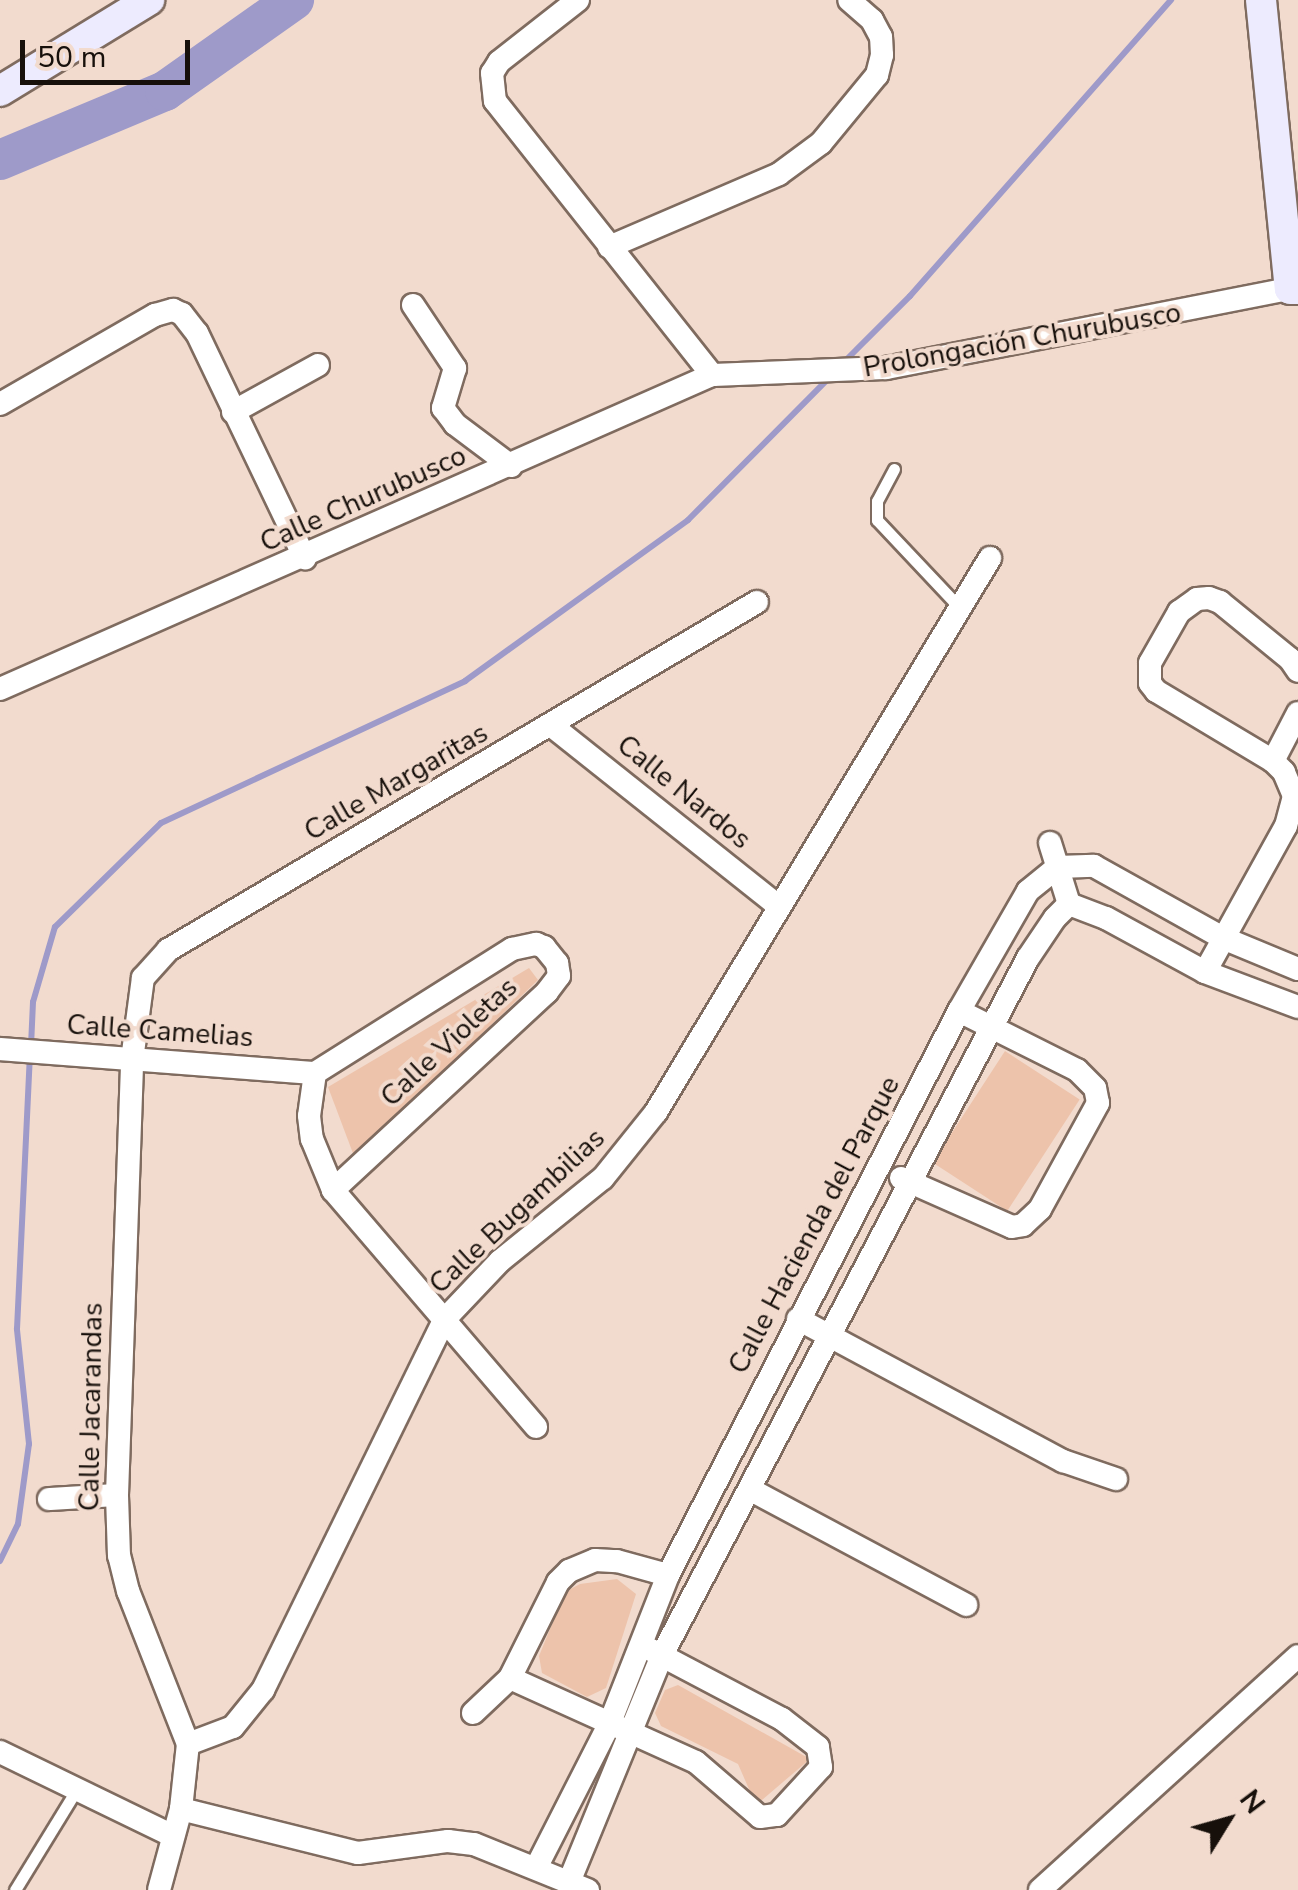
<!DOCTYPE html>
<html>
<head>
<meta charset="utf-8">
<style>
	body { margin:0 }
	#map { position:relative; width:1298px; height:1890px; overflow:hidden; background:#f2dbce; font-family:"Nunito Sans",sans-serif }
	div>[style] { position:absolute }
	.green>* { inset:0; background:#edc3ab; transform-origin:0 0 }
	.stream>* { height:6px; margin:-3px; padding:0 3px; transform-origin:3px; border-radius:3px; background:#9e9ac9 }
	.river>* { height:40px; margin:-20px; padding:0 20px; transform-origin:20px; border-radius:20px; background:#9e9ac9 }
	.roads { filter:drop-shadow(2px 0 #7f6b5f) drop-shadow(-2px 0 #7f6b5f) drop-shadow(0 2px #7f6b5f) drop-shadow(0 -2px #7f6b5f) }
	.lane>* { height:11px; margin:-5.5px; padding:0 5.5px; transform-origin:5.5px; border-radius:5.5px; background:#fff }
	.street>* { height:22px; margin:-11px; padding:0 11px; transform-origin:11px; border-radius:11px; background:#fff }
	.secondary>* { height:30px; margin:-15px; padding:0 15px; transform-origin:15px; border-radius:15px; background:#edebfe }
	span { translate:-50% -50%; white-space:nowrap; text-align:center; line-height:1.15; -webkit-text-stroke:8px #f2dbce; paint-order:stroke }
	.street-label { font-size:28px; color:#17100b }
	.north { position:absolute; left:1178px; top:1770px; width:100px; height:100px; -webkit-text-stroke:8px #f2dbce; paint-order:stroke; rotate:53deg; font-size:28px; font-weight:700; line-height:40px; text-align:center; color:#17100b }
	.north::after { content:''; display:block; margin:auto; width:35px; height:45px; background:#17100b; clip-path:polygon(50% 0,100% 100%,50% 72%,0 100%) }
	.scale { position:absolute; left:20px; top:40px; width:170px; height:45px; box-sizing:border-box; border:5px solid #17100b; border-top:0; padding-left:12px; font-size:30px; line-height:35px; white-space:nowrap; color:#17100b; -webkit-text-stroke:8px #f2dbce; paint-order:stroke }
</style>
</head>
<body>
<div id="map">
	<div class="green">
		<div style="clip-path:polygon(529px 968px,538px 980px,354px 1156px,328px 1087px)"></div>
		<div style="left:1005px;top:1051px;width:89px;height:133px;rotate:33deg"></div>
		<div style="clip-path:polygon(617px 1579px,636px 1594px,606px 1688px,587px 1697px,542px 1673px,539px 1656px,565px 1592px,580px 1584px)"></div>
		<div style="clip-path:polygon(678px 1685px,810px 1759px,756px 1805px,738px 1764px,661px 1726px,655px 1713px,665px 1690px)"></div>
	</div>
	<div class="stream">
		<div style="left:842px;top:364px;width:96px;rotate:-45deg"></div>
		<div style="left:910px;top:296px;width:395px;rotate:-48.6deg"></div>
		<div style="left:31px;top:1046px;width:44px;rotate:-87.4deg"></div>
		<div style="left:33px;top:1002px;width:78px;rotate:-73.7deg"></div>
		<div style="left:55px;top:927px;width:148px;rotate:-44.5deg"></div>
		<div style="left:161px;top:823px;width:336px;rotate:-25deg"></div>
		<div style="left:465px;top:681px;width:275px;rotate:-35.8deg"></div>
		<div style="left:688px;top:520px;width:202px;rotate:-45.2deg"></div>
		<div style="left:0;top:1561px;width:41px;rotate:-64.1deg"></div>
		<div style="left:18px;top:1524px;width:81px;rotate:-82.2deg"></div>
		<div style="left:29px;top:1444px;width:116px;rotate:-96deg"></div>
		<div style="left:17px;top:1329px;width:271px;rotate:-87.3deg"></div>
	</div>
	<div class="river">
		<div style="left:0;top:160px;width:179px;rotate:-22.7deg"></div>
		<div style="left:165px;top:91px;width:158px;rotate:-35.2deg"></div>
	</div>
	<div class="roads">
		<div class="lane">
			<div style="left:894px;top:469px;width:36px;rotate:118deg"></div>
			<div style="left:877px;top:501px;width:19px;rotate:90deg"></div>
			<div style="left:877px;top:520px;width:118px;rotate:46.7deg"></div>
			<div style="left:15px;top:1890px;width:119px;rotate:-58.5deg"></div>
		</div>
		<div class="street">
			<div style="left:578px;top:0;width:100px;rotate:141.9deg"></div>
			<div style="left:499px;top:62px;width:13px;rotate:122deg"></div>
			<div style="left:492px;top:73px;width:28px;rotate:84deg"></div>
			<div style="left:495px;top:101px;width:350px;rotate:51.6deg"></div>
			<div style="left:609px;top:247px;width:185px;rotate:-23.2deg"></div>
			<div style="left:779px;top:174px;width:52px;rotate:-36.4deg"></div>
			<div style="left:821px;top:143px;width:88px;rotate:-50.5deg"></div>
			<div style="left:877px;top:75px;width:21px;rotate:-76deg"></div>
			<div style="left:882px;top:55px;width:18px;rotate:-93deg"></div>
			<div style="left:881px;top:37px;width:19px;rotate:-118deg"></div>
			<div style="left:872px;top:20px;width:30px;rotate:-139deg"></div>
			<div style="left:413px;top:305px;width:76px;rotate:56.3deg"></div>
			<div style="left:455px;top:368px;width:42px;rotate:106.7deg"></div>
			<div style="left:443px;top:408px;width:20px;rotate:53deg"></div>
			<div style="left:455px;top:424px;width:70px;rotate:36.9deg"></div>
			<div style="left:0;top:404px;width:179px;rotate:-29.9deg"></div>
			<div style="left:155px;top:315px;width:19px;rotate:-16deg"></div>
			<div style="left:173px;top:310px;width:10px;rotate:24deg"></div>
			<div style="left:182px;top:314px;width:24px;rotate:52deg"></div>
			<div style="left:197px;top:333px;width:250px;rotate:64.4deg"></div>
			<div style="left:233px;top:412px;width:97px;rotate:-28.9deg"></div>
			<div style="left:0;top:689px;width:778px;rotate:-23.8deg"></div>
			<div style="left:712px;top:375px;width:174px;rotate:-2.3deg"></div>
			<div style="left:886px;top:368px;width:412px;rotate:-11.1deg"></div>
			<div style="left:552px;top:726px;width:289px;rotate:38.5deg"></div>
			<div style="left:1273px;top:761px;width:54px;rotate:-62.5deg"></div>
			<div style="left:1050px;top:843px;width:64px;rotate:72.7deg"></div>
			<div style="left:1205px;top:972px;width:167px;rotate:-61deg"></div>
			<div style="left:1286px;top:826px;width:31px;rotate:-75deg"></div>
			<div style="left:1294px;top:796px;width:26px;rotate:-113deg"></div>
			<div style="left:1284px;top:772px;width:16px;rotate:-135deg"></div>
			<div style="left:1273px;top:761px;width:136px;rotate:-149.1deg"></div>
			<div style="left:1156px;top:691px;width:10px;rotate:-127deg"></div>
			<div style="left:1150px;top:683px;width:20px;rotate:-90deg"></div>
			<div style="left:1150px;top:663px;width:59px;rotate:-60.4deg"></div>
			<div style="left:1179px;top:612px;width:22px;rotate:-36deg"></div>
			<div style="left:1197px;top:599px;width:12px;rotate:-5deg"></div>
			<div style="left:1209px;top:598px;width:12px;rotate:20deg"></div>
			<div style="left:1220px;top:602px;width:90px;rotate:39.2deg"></div>
			<div style="left:1290px;top:659px;width:14px;rotate:56deg"></div>
			<div style="left:0;top:1049px;width:316px;rotate:4.4deg"></div>
			<div style="left:315px;top:1073px;width:233px;rotate:-32.2deg"></div>
			<div style="left:512px;top:949px;width:25px;rotate:-12deg"></div>
			<div style="left:536px;top:944px;width:9px;rotate:21deg"></div>
			<div style="left:544px;top:947px;width:21px;rotate:51deg"></div>
			<div style="left:557px;top:963px;width:13px;rotate:81deg"></div>
			<div style="left:559px;top:976px;width:20px;rotate:127deg"></div>
			<div style="left:547px;top:992px;width:292px;rotate:137.2deg"></div>
			<div style="left:315px;top:1073px;width:43px;rotate:97.9deg"></div>
			<div style="left:309px;top:1116px;width:23px;rotate:83deg"></div>
			<div style="left:312px;top:1139px;width:55px;rotate:67.6deg"></div>
			<div style="left:333px;top:1190px;width:312px;rotate:49.4deg"></div>
			<div style="left:901px;top:1178px;width:121px;rotate:23.8deg"></div>
			<div style="left:1012px;top:1227px;width:11px;rotate:-10deg"></div>
			<div style="left:1023px;top:1225px;width:23px;rotate:-43deg"></div>
			<div style="left:1040px;top:1209px;width:121px;rotate:-61.3deg"></div>
			<div style="left:1098px;top:1103px;width:15px;rotate:-101deg"></div>
			<div style="left:1095px;top:1088px;width:25px;rotate:-135deg"></div>
			<div style="left:1077px;top:1070px;width:132px;rotate:-153.4deg"></div>
			<div style="left:798px;top:1319px;width:301px;rotate:28.2deg"></div>
			<div style="left:1063px;top:1461px;width:56px;rotate:18.8deg"></div>
			<div style="left:751px;top:1490px;width:244px;rotate:28.1deg"></div>
			<div style="left:49px;top:1499px;width:68px;rotate:-3.4deg"></div>
			<div style="left:510px;top:1678px;width:204px;rotate:24.3deg"></div>
			<div style="left:696px;top:1762px;width:84px;rotate:40.7deg"></div>
			<div style="left:760px;top:1817px;width:17px;rotate:-7deg"></div>
			<div style="left:777px;top:1815px;width:65px;rotate:-47.5deg"></div>
			<div style="left:821px;top:1767px;width:20px;rotate:-99deg"></div>
			<div style="left:818px;top:1747px;width:46px;rotate:-142.1deg"></div>
			<div style="left:782px;top:1719px;width:148px;rotate:-152.2deg"></div>
			<div style="left:473px;top:1713px;width:51px;rotate:-43.4deg"></div>
			<div style="left:510px;top:1678px;width:107px;rotate:-63.4deg"></div>
			<div style="left:558px;top:1582px;width:16px;rotate:-45deg"></div>
			<div style="left:569px;top:1571px;width:28px;rotate:-23deg"></div>
			<div style="left:595px;top:1560px;width:22px;rotate:3deg"></div>
			<div style="left:617px;top:1561px;width:53px;rotate:15.4deg"></div>
			<div style="left:188px;top:1744px;width:48px;rotate:-20.7deg"></div>
			<div style="left:233px;top:1727px;width:48px;rotate:-51deg"></div>
			<div style="left:263px;top:1690px;width:412px;rotate:-63.9deg"></div>
			<div style="left:444px;top:1320px;width:81px;rotate:-46.5deg"></div>
			<div style="left:500px;top:1261px;width:132px;rotate:-38.9deg"></div>
			<div style="left:603px;top:1178px;width:85px;rotate:-51.2deg"></div>
			<div style="left:656px;top:1112px;width:647px;rotate:-58.91deg"></div>
			<div style="left:0;top:1752px;width:192px;rotate:25.9deg"></div>
			<div style="left:181px;top:1809px;width:182px;rotate:14deg"></div>
			<div style="left:358px;top:1853px;width:91px;rotate:-7.6deg"></div>
			<div style="left:448px;top:1841px;width:26px;rotate:7deg"></div>
			<div style="left:474px;top:1844px;width:123px;rotate:22deg"></div>
			<div style="left:536px;top:1868px;width:161px;rotate:-63deg"></div>
			<div style="left:609px;top:1725px;width:161px;rotate:-68.5deg"></div>
			<div style="left:668px;top:1575px;width:635px;rotate:-62.71deg"></div>
			<div style="left:959px;top:1011px;width:138px;rotate:-60.1deg"></div>
			<div style="left:1028px;top:891px;width:38px;rotate:-39deg"></div>
			<div style="left:1058px;top:867px;width:36px;rotate:-2deg"></div>
			<div style="left:1094px;top:866px;width:148px;rotate:29.2deg"></div>
			<div style="left:1223px;top:938px;width:81px;rotate:22.5deg"></div>
			<div style="left:569px;top:1882px;width:245px;rotate:-67.7deg"></div>
			<div style="left:662px;top:1655px;width:787px;rotate:-62.3deg"></div>
			<div style="left:1028px;top:958px;width:48px;rotate:-56deg"></div>
			<div style="left:1055px;top:918px;width:20px;rotate:-45deg"></div>
			<div style="left:1069px;top:904px;width:40px;rotate:21deg"></div>
			<div style="left:1106px;top:918px;width:113px;rotate:28.6deg"></div>
			<div style="left:1205px;top:972px;width:99px;rotate:20.6deg"></div>
			<div style="left:159px;top:1890px;width:84px;rotate:-74.8deg"></div>
			<div style="left:181px;top:1809px;width:65px;rotate:-83.9deg"></div>
			<div style="left:188px;top:1744px;width:164px;rotate:-111.4deg"></div>
			<div style="left:128px;top:1591px;width:36px;rotate:-104deg"></div>
			<div style="left:119px;top:1556px;width:61px;rotate:-91.9deg"></div>
			<div style="left:117px;top:1495px;width:435px;rotate:-88deg"></div>
			<div style="left:132px;top:1060px;width:83px;rotate:-82.4deg"></div>
			<div style="left:143px;top:978px;width:38px;rotate:-48deg"></div>
			<div style="left:168px;top:950px;width:684px;rotate:-30.58deg"></div>
			<div style="left:1040px;top:1890px;width:348px;rotate:-42.2deg"></div>
		</div>
		<div class="secondary">
			<div style="left:1261px;top:0;width:290px;rotate:84.3deg"></div>
			<div style="left:1290px;top:289px;width:8px"></div>
			<div style="left:0;top:91px;width:175px;rotate:-31.4deg"></div>
		</div>
	</div>
	<div class="street-label">
		<span style="left:1022px;top:340px;rotate:-10deg">Prolongación Churubusco</span>
		<span style="left:363px;top:499px;rotate:-24deg">Calle Churubusco</span>
		<span style="left:396px;top:782px;rotate:-30deg">Calle Margaritas</span>
		<span style="left:684px;top:792px;rotate:39deg">Calle Nardos</span>
		<span style="left:160px;top:1031px;rotate:4deg">Calle Camelias</span>
		<span style="left:449px;top:1042px;rotate:-43deg">Calle Violetas</span>
		<span style="left:517px;top:1211px;rotate:-43deg">Calle Bugambilias</span>
		<span style="left:814px;top:1225px;rotate:-62deg">Calle Hacienda del Parque</span>
		<span style="left:91px;top:1407px;rotate:-89deg">Calle Jacarandas</span>
	</div>
	<div class="north">N</div>
	<div class="scale">50 m</div>
</div>
</body>
</html>
